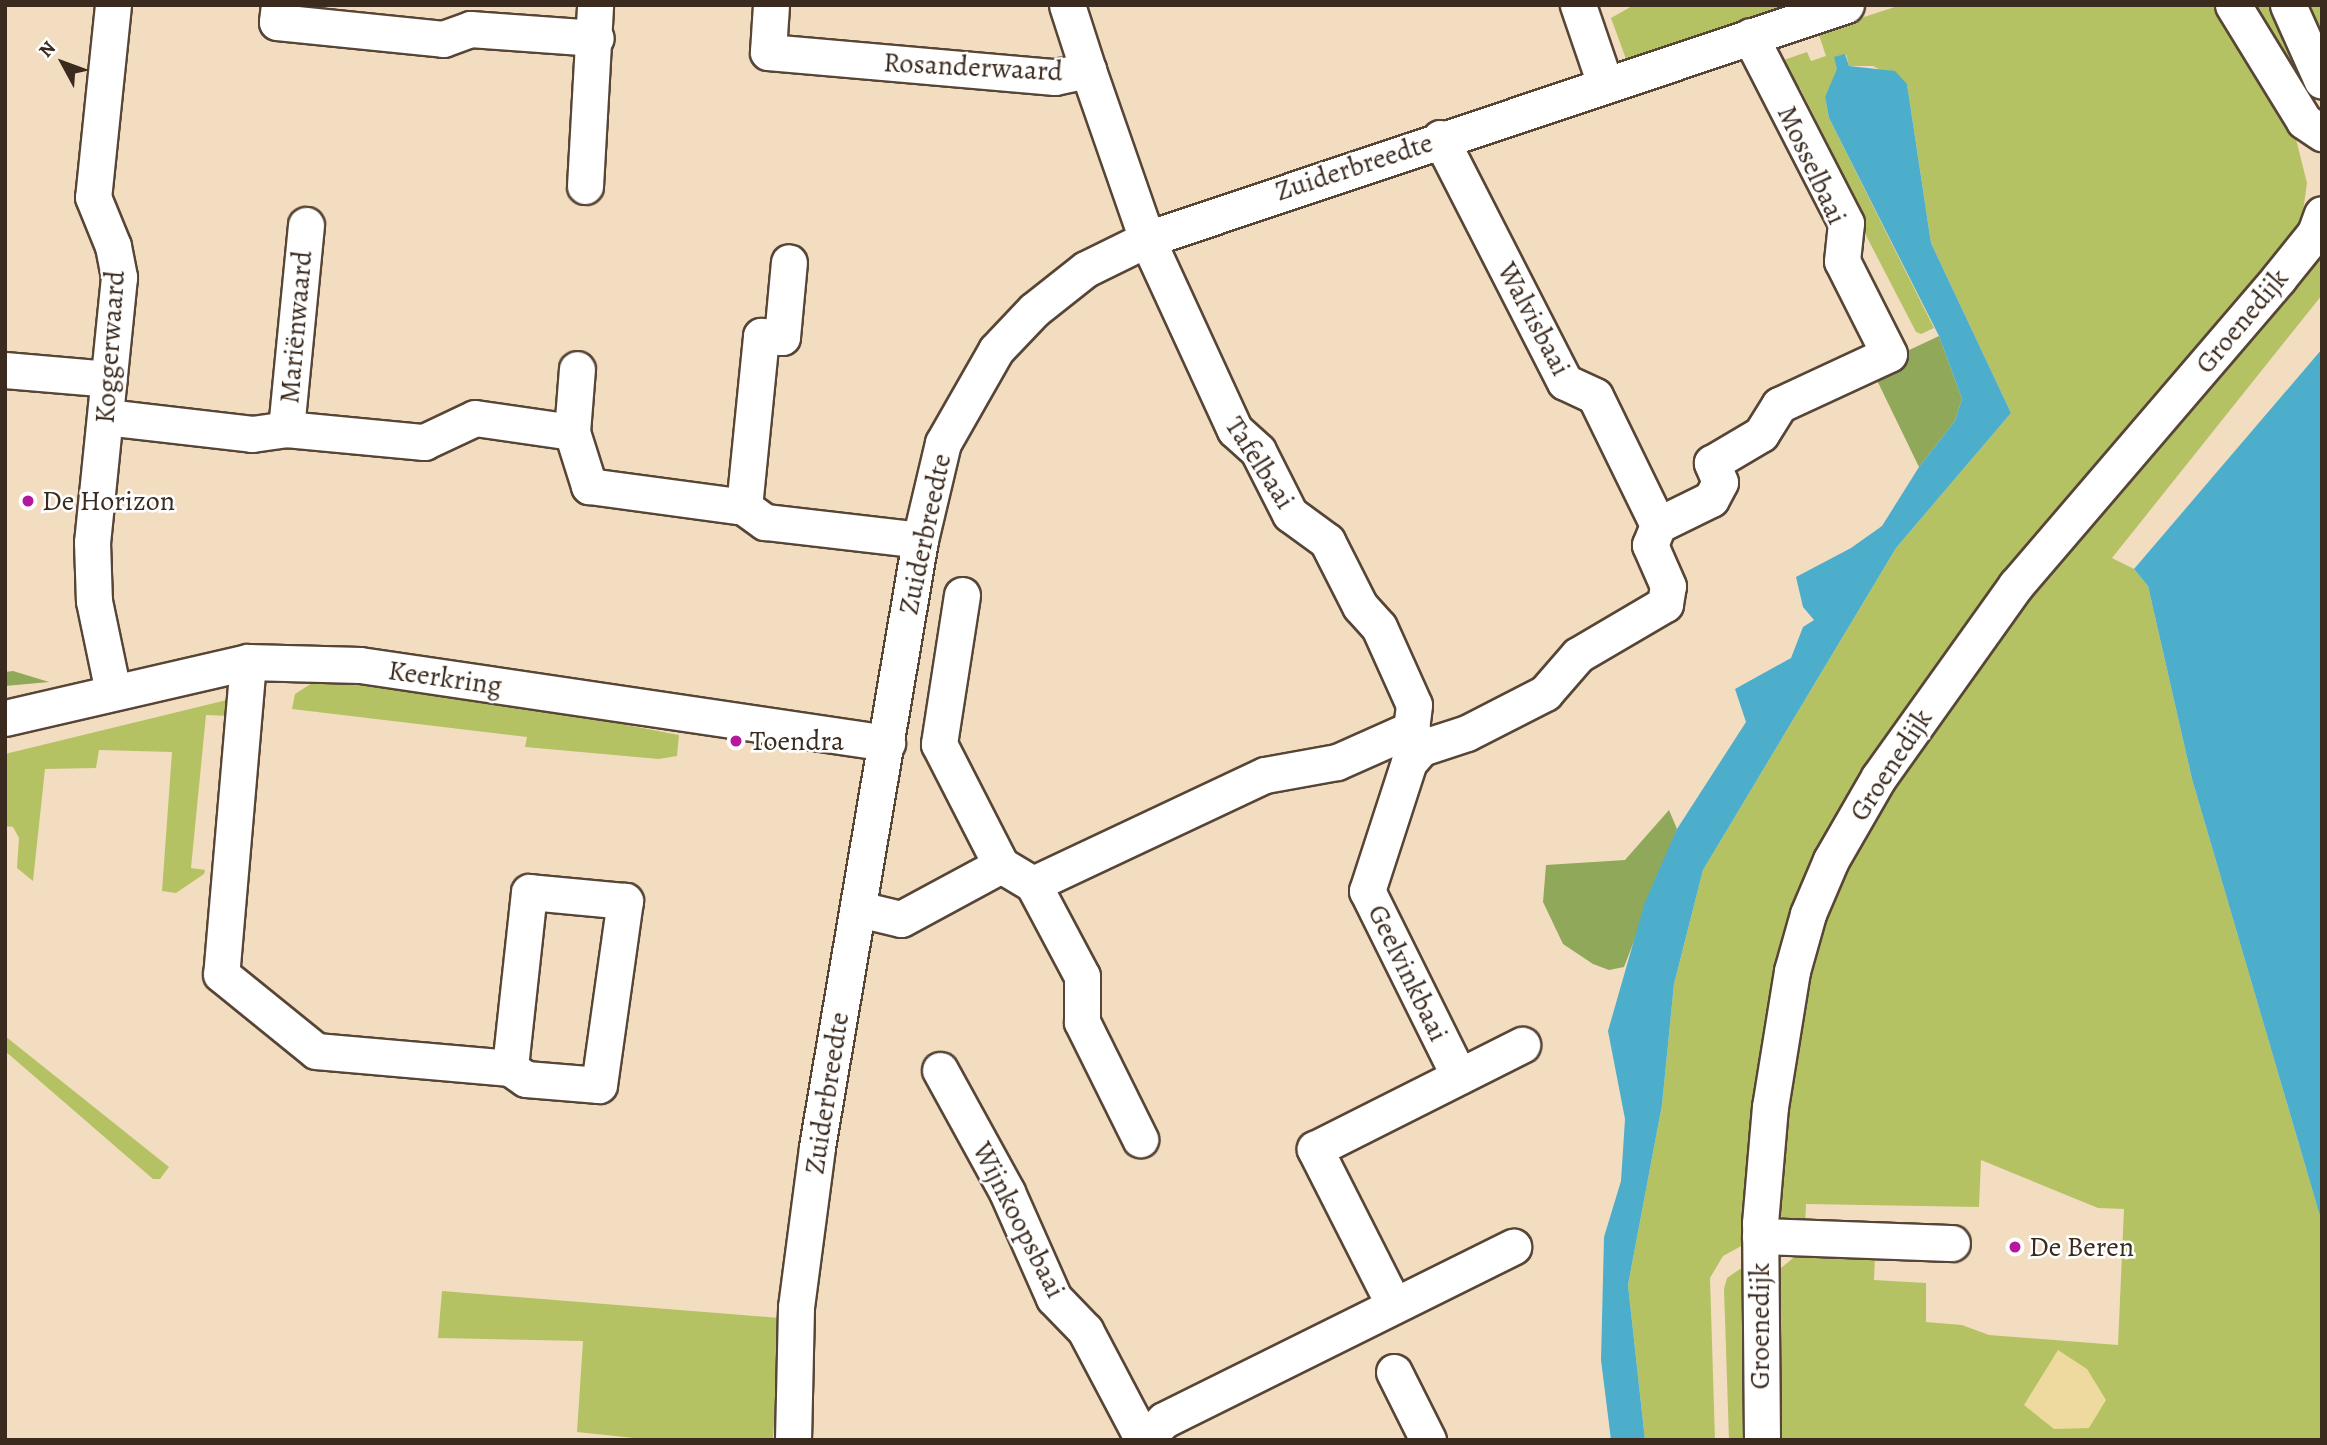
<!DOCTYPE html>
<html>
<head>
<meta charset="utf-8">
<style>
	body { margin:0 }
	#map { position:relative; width:2327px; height:1445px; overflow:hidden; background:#f3ddc0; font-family:Alegreya,serif }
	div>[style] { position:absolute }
	.green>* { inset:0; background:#b5c264 }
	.forest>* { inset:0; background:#90a85a }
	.sand>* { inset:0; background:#eeda9e }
	.water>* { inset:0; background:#4daecc }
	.roads { filter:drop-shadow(2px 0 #574536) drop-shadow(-2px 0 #574536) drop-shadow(0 2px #574536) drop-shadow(0 -2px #574536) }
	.minor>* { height:35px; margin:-17.5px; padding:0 17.5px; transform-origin:17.5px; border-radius:17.5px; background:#fff }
	.dots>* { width:19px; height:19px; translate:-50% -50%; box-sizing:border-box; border:4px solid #fff; border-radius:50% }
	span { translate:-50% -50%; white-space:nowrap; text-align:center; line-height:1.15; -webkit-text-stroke:5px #fff; paint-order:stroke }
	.street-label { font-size:28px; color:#3b2a1e }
	.poi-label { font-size:28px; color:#3b2a1e }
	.left { translate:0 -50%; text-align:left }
	.frame { position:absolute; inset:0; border:7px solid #3b2a1e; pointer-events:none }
	.north { position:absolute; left:28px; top:28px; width:70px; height:70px; -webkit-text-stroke:5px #fff; paint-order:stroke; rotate:311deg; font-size:19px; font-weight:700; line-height:28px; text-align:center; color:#3b2a1e }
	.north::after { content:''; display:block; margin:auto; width:24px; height:32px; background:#3b2a1e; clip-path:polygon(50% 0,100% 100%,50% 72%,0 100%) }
</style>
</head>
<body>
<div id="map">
	<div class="green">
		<div style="clip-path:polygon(1634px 5px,1803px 5px,1626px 59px,1611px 18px)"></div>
		<div style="clip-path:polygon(1901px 5px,2221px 5px,2296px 139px,2307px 183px,2301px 226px,1817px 860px,1745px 1244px,1723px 1256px,1710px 1278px,1715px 1440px,1645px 1440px,1628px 1285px,1662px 1105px,1674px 984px,1703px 870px,1896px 548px,2011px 413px,1931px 243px,1907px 84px,1873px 66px,1849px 66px,1846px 54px,1825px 97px,1829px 118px,1934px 328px,1921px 334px,1916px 332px,1829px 164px,1836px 160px,1800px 88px,1790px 91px,1775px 63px,1807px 52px,1811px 61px,1826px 56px,1818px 32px)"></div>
		<div style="clip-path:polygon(2239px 5px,2276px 5px,2313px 105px)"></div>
		<div style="clip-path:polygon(2298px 5px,2322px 5px,2322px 65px)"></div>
		<div style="clip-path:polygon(2322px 238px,2322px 295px,2112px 558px,2134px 569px,2148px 586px,2192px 779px,2322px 1223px,2322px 1440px,1774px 1440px,1770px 1277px,1798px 1254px,1875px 1255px,1874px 1280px,1926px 1283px,1926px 1322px,1962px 1325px,1989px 1335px,2118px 1345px,2124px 1209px,2098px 1208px,1981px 1160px,1979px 1207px,1806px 1204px,1805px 1228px,1788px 1223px,1774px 1209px,1806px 958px,1862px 831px,2007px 617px)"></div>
		<div style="clip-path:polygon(326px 674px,455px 692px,679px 735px,677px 756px,659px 759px,525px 747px,527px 737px,292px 709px,295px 694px)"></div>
		<div style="clip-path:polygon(231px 699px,230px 716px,206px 715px,191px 868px,205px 870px,204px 874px,176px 893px,162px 891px,172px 752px,99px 750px,96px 768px,45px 769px,33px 881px,17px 868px,19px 838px,13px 827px,5px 826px,5px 754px)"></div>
		<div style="clip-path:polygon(5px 1036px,169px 1167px,160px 1179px,153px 1179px,5px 1051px)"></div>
		<div style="clip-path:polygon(1740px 1269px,1745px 1271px,1748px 1440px,1729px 1440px,1724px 1289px,1727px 1278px)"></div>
		<div style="clip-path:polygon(442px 1291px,780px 1318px,773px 1440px,653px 1440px,577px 1432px,583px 1341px,438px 1338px)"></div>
	</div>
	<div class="forest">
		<div style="clip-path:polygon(1939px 336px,1962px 399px,1955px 421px,1919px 467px,1871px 368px)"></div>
		<div style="clip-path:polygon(13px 671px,49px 682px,5px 686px,5px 672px)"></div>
		<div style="clip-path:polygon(1669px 810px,1677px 829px,1624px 967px,1609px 970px,1593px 964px,1563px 944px,1543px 902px,1546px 865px,1625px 860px)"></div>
	</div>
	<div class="sand">
		<div style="clip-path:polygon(2058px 1350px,2087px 1369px,2106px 1400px,2089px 1428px,2054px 1429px,2024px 1405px)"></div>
	</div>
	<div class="water">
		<div style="clip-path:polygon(1845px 54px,1849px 66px,1895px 71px,1907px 84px,1931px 243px,2011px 413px,1896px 548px,1703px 870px,1674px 984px,1662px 1105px,1628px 1285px,1645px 1440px,1611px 1440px,1601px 1360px,1604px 1237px,1621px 1181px,1625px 1119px,1608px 1031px,1645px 902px,1677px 829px,1746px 722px,1735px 689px,1791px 658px,1803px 627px,1814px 620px,1803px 607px,1796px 577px,1851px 548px,1882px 526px,1919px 467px,1955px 421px,1962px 399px,1939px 336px,1829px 118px,1825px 97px,1837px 69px,1834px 57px)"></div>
		<div style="clip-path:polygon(2322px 349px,2322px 1223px,2192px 779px,2148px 586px,2134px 569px)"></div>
	</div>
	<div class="roads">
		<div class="minor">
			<div style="left:113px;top:5px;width:193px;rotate:95.9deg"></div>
			<div style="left:93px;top:197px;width:53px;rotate:67.8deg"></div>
			<div style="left:113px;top:246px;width:32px;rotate:79deg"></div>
			<div style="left:119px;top:277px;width:266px;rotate:95.8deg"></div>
			<div style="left:92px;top:542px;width:59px;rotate:88.1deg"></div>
			<div style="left:94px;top:601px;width:93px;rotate:78.2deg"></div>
			<div style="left:279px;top:5px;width:17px;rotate:97deg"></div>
			<div style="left:277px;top:22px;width:167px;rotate:5.8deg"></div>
			<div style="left:443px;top:39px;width:29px;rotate:-20deg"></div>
			<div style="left:470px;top:29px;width:126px;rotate:4.1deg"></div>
			<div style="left:771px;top:5px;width:47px;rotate:93.7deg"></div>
			<div style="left:768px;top:52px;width:288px;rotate:5deg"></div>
			<div style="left:1055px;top:77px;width:34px;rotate:-12deg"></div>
			<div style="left:1088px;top:70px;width:179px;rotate:70.8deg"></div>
			<div style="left:1147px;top:239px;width:210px;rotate:65.3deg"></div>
			<div style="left:1235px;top:430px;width:31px;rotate:42deg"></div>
			<div style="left:1258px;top:451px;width:71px;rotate:63.1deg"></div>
			<div style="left:1290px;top:514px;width:46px;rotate:36.1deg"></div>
			<div style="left:1327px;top:541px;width:73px;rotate:63.1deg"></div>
			<div style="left:1360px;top:606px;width:28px;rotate:48deg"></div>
			<div style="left:1379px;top:627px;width:85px;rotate:65.8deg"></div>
			<div style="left:1414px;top:705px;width:24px;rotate:97deg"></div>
			<div style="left:1411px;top:729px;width:21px;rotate:62deg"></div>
			<div style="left:1067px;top:5px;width:68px;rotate:72.1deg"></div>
			<div style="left:1578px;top:5px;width:83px;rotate:71.1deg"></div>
			<div style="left:2233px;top:5px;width:136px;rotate:58.5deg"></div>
			<div style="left:2304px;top:121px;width:22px;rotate:34deg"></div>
			<div style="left:2288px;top:5px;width:83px;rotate:65.9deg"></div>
			<div style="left:1440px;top:138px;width:274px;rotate:62.9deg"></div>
			<div style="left:1565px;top:382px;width:33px;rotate:25deg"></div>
			<div style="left:1595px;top:396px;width:144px;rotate:64deg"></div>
			<div style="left:585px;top:186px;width:181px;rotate:-86.8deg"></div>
			<div style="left:5px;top:370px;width:104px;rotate:4.9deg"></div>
			<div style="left:106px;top:417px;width:147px;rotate:6.6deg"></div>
			<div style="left:252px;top:434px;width:34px;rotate:-8deg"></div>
			<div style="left:286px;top:429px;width:139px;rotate:5.4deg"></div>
			<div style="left:424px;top:442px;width:56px;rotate:-25.2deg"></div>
			<div style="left:475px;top:418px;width:98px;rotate:8.2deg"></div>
			<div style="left:572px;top:432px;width:57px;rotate:72.5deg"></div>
			<div style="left:589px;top:486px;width:156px;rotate:7.7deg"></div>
			<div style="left:744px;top:507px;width:26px;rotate:36deg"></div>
			<div style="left:765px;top:522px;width:156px;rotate:6.6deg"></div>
			<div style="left:286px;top:429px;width:205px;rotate:-84.4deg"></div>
			<div style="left:572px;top:432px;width:63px;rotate:-85.5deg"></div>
			<div style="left:744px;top:507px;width:172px;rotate:-84.3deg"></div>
			<div style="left:761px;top:336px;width:21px;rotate:3deg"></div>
			<div style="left:782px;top:337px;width:75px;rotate:-84.7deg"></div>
			<div style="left:1658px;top:525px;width:59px;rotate:-26.1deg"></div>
			<div style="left:1711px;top:499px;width:19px;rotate:-62deg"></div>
			<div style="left:1720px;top:482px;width:21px;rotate:-113deg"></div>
			<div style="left:1712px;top:463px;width:57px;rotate:-30.6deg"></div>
			<div style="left:1761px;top:434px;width:34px;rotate:-58deg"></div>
			<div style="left:1779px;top:405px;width:121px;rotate:-24.9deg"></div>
			<div style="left:1889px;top:354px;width:104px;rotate:-116.8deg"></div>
			<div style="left:1842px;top:261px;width:38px;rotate:-84deg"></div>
			<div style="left:1846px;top:223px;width:210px;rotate:-117.2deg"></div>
			<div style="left:962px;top:595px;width:151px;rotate:98.8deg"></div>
			<div style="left:939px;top:744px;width:136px;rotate:62.9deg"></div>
			<div style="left:248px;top:662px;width:313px;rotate:94.9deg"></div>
			<div style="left:221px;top:974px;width:122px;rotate:39deg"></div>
			<div style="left:316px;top:1051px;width:195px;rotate:5deg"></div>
			<div style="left:510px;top:1068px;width:19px;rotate:35deg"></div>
			<div style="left:526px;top:1079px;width:73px;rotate:4.7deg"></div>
			<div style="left:599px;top:1085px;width:186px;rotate:-82deg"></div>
			<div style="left:625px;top:901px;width:96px;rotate:-174.6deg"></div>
			<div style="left:529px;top:892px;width:177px;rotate:96.2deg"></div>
			<div style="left:5px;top:718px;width:249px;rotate:-13deg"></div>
			<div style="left:248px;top:662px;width:112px;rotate:1.5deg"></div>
			<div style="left:360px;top:665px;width:533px;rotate:8.42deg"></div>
			<div style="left:1033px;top:884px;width:104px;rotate:62deg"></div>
			<div style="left:1082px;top:976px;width:46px;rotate:90deg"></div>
			<div style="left:1082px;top:1022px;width:131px;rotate:63.6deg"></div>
			<div style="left:859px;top:909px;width:43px;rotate:13.4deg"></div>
			<div style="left:901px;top:919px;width:114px;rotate:-28.4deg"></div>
			<div style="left:1001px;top:865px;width:37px;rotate:31deg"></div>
			<div style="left:1033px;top:884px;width:256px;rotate:-25.2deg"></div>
			<div style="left:1265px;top:775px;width:73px;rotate:-10.2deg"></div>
			<div style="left:1337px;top:762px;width:81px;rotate:-24deg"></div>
			<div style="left:940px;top:1070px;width:139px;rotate:61.2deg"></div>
			<div style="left:1007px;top:1192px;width:116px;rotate:66.1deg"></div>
			<div style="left:1054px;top:1298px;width:45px;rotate:45.9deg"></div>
			<div style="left:1085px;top:1330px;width:124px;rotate:62.2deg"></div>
			<div style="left:1459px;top:1076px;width:207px;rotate:-116.4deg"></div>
			<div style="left:1367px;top:891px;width:136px;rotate:-72deg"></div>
			<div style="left:1409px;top:762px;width:18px;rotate:-49deg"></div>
			<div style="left:1421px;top:748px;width:48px;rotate:-18.1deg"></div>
			<div style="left:1467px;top:733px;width:88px;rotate:-27.1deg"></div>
			<div style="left:1545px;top:693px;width:50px;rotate:-49deg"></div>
			<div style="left:1578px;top:655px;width:101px;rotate:-30.4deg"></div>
			<div style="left:1665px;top:604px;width:18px;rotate:-81deg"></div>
			<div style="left:1668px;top:586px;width:45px;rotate:-113.7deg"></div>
			<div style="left:1650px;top:545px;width:22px;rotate:-68deg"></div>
			<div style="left:1760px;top:1236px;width:192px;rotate:2.1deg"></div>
			<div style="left:1393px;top:1303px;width:173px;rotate:-116.9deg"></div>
			<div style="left:1315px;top:1149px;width:232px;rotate:-26.7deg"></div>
			<div style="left:1394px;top:1372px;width:76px;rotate:63.4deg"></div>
			<div style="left:793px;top:1440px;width:133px;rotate:-88.7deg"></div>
			<div style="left:796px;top:1307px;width:161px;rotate:-82.5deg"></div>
			<div style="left:817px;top:1147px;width:616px;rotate:-80.37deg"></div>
			<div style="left:920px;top:540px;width:100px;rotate:-76.7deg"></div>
			<div style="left:943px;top:443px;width:107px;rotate:-60.3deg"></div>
			<div style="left:996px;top:350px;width:55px;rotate:-46.5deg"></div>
			<div style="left:1034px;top:310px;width:66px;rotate:-38.3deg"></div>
			<div style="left:1086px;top:269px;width:68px;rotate:-26.2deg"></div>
			<div style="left:1147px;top:239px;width:737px;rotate:-18.51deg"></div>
			<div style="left:1144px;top:1440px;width:28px;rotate:-45deg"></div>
			<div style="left:1164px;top:1420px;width:390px;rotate:-26.4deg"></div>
			<div style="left:1762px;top:1440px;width:217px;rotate:-90.5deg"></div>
			<div style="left:1760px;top:1223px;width:116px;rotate:-85.1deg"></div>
			<div style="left:1770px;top:1107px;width:138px;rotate:-80.8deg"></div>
			<div style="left:1792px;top:971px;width:59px;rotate:-74.3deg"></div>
			<div style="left:1808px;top:914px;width:59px;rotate:-66.9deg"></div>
			<div style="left:1831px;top:860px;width:96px;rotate:-60deg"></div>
			<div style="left:1879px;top:777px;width:236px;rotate:-54.5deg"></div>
			<div style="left:2016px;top:585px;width:403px;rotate:-49.4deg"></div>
			<div style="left:2278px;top:279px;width:59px;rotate:-51.2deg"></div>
			<div style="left:2315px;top:233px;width:20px;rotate:-70deg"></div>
		</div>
	</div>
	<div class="dots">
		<div style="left:28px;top:501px;background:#b5179e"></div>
		<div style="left:736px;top:741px;background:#b5179e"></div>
		<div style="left:2015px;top:1247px;background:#b5179e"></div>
	</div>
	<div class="street-label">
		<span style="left:973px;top:67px;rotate:3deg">Rosanderwaard</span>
		<span style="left:1812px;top:165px;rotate:65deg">Mosselbaai</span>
		<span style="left:1354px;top:167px;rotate:-18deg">Zuiderbreedte</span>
		<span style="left:1534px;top:319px;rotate:62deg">Walvisbaai</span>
		<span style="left:2242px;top:321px;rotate:-50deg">Groenedijk</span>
		<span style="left:296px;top:327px;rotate:-85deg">Mariënwaard</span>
		<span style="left:110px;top:347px;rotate:-86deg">Koggerwaard</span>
		<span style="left:1260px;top:463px;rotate:57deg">Tafelbaai</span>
		<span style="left:925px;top:534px;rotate:-78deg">Zuiderbreedte</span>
		<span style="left:445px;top:678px;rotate:8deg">Keerkring</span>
		<span style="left:1891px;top:765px;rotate:-57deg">Groenedijk</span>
		<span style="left:1408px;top:973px;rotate:64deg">Geelvinkbaai</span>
		<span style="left:827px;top:1093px;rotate:-81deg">Zuiderbreedte</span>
		<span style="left:1019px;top:1220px;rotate:63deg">Wijnkoopsbaai</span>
		<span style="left:1760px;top:1326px;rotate:-90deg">Groenedijk</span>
	</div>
	<div class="poi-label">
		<span class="left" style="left:42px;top:501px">De Horizon</span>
		<span class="left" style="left:750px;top:741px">Toendra</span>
		<span class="left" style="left:2029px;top:1247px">De Beren</span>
	</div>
	<div class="frame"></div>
	<div class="north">N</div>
</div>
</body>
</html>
